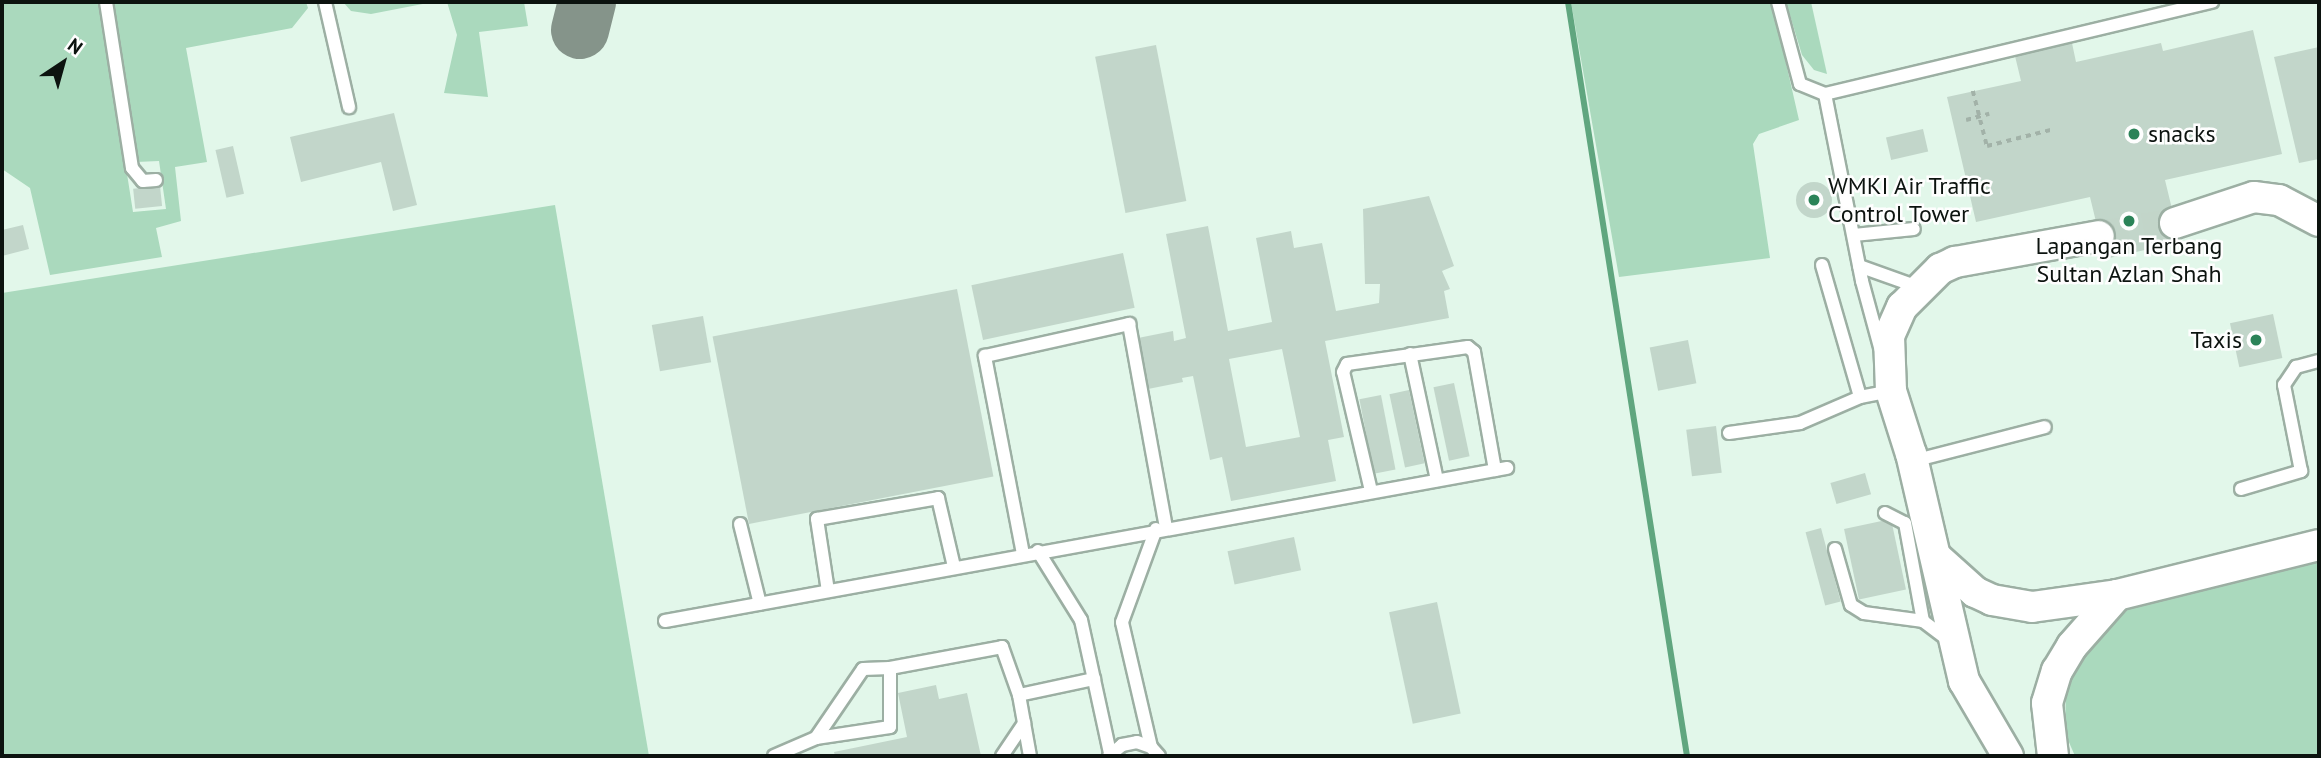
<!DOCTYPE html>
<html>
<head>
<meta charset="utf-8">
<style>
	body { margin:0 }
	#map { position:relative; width:2321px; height:758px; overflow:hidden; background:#e2f7ea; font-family:"PT Sans",sans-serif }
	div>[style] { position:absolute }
	.green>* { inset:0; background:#aad9bd }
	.stream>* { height:6px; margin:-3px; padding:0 3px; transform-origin:3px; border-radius:3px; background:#60a67f }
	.taxiway>* { height:58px; margin:-29px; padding:0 29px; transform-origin:29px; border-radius:29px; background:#85948a }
	.building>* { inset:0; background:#c2d6ca; transform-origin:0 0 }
	.round { border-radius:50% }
	.tertiary-tunnel>* { height:30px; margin-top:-15px; transform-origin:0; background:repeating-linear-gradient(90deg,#c2d5c9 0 30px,transparent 0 45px) }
	.path>* { height:3.5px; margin-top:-1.75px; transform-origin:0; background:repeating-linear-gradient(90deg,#a2b2a8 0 5px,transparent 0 10px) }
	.roads { filter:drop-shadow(2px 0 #9cafa3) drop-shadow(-2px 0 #9cafa3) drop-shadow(0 2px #9cafa3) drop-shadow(0 -2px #9cafa3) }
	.service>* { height:12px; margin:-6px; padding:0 6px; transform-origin:6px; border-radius:6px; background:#fff }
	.tertiary>* { height:30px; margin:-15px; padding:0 15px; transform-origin:15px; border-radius:15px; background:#fff }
	.dots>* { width:19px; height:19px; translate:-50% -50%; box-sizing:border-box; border:4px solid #fefefe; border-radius:50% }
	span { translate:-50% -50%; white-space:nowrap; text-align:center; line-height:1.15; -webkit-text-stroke:5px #fefefe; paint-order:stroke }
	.poi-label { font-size:24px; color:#0c130f }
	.left { translate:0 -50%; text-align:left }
	.right { translate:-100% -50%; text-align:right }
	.frame { position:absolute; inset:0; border:4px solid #0c130f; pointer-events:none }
	.north { position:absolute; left:28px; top:28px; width:70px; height:70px; -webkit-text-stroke:5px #fefefe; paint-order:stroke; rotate:36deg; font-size:19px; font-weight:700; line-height:28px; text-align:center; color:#0c130f }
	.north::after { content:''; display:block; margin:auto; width:24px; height:32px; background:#0c130f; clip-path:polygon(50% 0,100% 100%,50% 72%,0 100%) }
</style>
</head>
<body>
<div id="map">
	<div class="green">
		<div style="clip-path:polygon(2px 2px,100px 2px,133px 212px,166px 209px,159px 161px,136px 162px,113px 2px,306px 2px,308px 8px,292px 28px,186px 48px,207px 162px,175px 167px,181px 221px,156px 228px,162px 257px,50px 275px,30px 188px,2px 169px)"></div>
		<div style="clip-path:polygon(343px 2px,433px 2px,371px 14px,351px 11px)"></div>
		<div style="clip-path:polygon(447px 2px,524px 2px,528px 26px,479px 32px,488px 97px,444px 93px,457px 35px)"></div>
		<div style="clip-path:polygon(1571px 2px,1772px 2px,1799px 120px,1759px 134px,1753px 144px,1770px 258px,1619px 277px)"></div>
		<div style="clip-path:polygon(1786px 2px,1811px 2px,1827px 74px,1814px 70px,1802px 55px)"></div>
		<div style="clip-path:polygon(555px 205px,649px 756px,2px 756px,2px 293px)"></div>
		<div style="clip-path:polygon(2319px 559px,2319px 756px,2075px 756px,2065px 733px,2066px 684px,2094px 635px,2137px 603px)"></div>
	</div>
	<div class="stream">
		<div style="left:1568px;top:2px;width:763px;rotate:81.03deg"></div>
	</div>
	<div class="taxiway">
		<div style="left:580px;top:30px;width:29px;rotate:-76deg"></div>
	</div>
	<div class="building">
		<div style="clip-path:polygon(2253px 30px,2282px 154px,2165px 180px,2180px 242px,2105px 259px,2090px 197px,1976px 222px,1947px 97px,2021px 81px,2015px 56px,2072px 43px,2076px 62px,2161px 43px,2163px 51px)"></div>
		<div style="left:1156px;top:45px;width:159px;height:62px;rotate:79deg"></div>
		<div style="clip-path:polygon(2319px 47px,2319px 159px,2299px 163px,2274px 57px)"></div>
		<div style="clip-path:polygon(394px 113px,417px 205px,393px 211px,381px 162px,301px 182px,290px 137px)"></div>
		<div style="left:1923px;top:129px;width:23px;height:38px;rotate:77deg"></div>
		<div style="left:233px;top:146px;width:49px;height:18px;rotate:77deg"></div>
		<div class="round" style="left:1796px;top:182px;width:36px;height:36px"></div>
		<div style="left:160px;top:186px;width:20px;height:27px;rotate:84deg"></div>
		<div style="clip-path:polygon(evenodd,1429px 196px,1454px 266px,1442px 271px,1450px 289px,1444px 291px,1449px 318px,1325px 341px,1344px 437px,1328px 440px,1336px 481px,1231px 501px,1222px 457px,1210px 460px,1193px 376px,1182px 378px,1183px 382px,1143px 390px,1133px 339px,1173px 331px,1174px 341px,1186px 338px,1166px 234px,1208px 226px,1228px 331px,1272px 322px,1256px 238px,1291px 231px,1294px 248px,1322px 243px,1336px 311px,1379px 303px,1380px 284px,1365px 284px,1363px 209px,1429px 196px,1282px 349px,1300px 437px,1246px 447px,1229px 359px,1282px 349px)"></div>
		<div style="clip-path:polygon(23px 225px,29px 249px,2px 256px,2px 230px)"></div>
		<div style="left:1123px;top:253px;width:56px;height:155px;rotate:78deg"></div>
		<div style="left:957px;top:289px;width:191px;height:249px;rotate:79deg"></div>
		<div style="left:2273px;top:314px;width:45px;height:44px;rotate:78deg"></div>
		<div style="left:703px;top:316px;width:47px;height:52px;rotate:80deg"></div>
		<div style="left:1688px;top:340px;width:44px;height:39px;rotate:79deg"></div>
		<div style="left:1454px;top:383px;width:75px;height:21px;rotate:78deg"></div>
		<div style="left:1409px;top:390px;width:75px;height:20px;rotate:78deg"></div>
		<div style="left:1381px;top:395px;width:76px;height:22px;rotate:79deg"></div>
		<div style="left:1716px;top:426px;width:47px;height:30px;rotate:83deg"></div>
		<div style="left:1865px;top:473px;width:22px;height:36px;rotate:74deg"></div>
		<div style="left:1891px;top:519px;width:72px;height:48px;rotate:78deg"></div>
		<div style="left:1821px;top:528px;width:76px;height:16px;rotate:75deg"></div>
		<div style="left:1294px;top:537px;width:34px;height:68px;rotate:78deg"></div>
		<div style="left:1437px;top:602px;width:114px;height:49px;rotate:78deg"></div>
		<div style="clip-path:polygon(936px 685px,939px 699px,967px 693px,981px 756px,835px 756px,834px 752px,907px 737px,898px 693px)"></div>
	</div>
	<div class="tertiary-tunnel">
		<div style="left:2099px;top:236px;width:77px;rotate:-9.7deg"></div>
	</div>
	<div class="path">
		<div style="left:1973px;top:91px;width:57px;rotate:75.7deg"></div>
		<div style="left:1987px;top:146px;width:69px;rotate:-14.2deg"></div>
		<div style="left:1966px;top:120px;width:24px;rotate:-15deg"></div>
	</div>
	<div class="roads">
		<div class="service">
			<div style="left:106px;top:2px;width:168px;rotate:81.1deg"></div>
			<div style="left:132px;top:168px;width:17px;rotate:50deg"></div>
			<div style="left:143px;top:181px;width:13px;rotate:-4deg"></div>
			<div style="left:325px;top:2px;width:108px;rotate:77.1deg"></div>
			<div style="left:1778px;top:2px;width:85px;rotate:75deg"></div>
			<div style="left:1800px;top:84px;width:27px;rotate:22deg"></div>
			<div style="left:1825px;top:94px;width:398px;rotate:-13.4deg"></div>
			<div style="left:1825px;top:94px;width:191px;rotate:78.8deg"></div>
			<div style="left:1862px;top:281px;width:73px;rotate:74.8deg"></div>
			<div style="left:1854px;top:235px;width:60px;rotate:-5.7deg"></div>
			<div style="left:1822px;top:265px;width:137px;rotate:73.9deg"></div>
			<div style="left:1859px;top:266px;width:63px;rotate:19.6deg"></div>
			<div style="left:1410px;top:354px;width:129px;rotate:77.9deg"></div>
			<div style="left:1729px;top:433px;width:72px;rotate:-8deg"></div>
			<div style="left:1800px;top:423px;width:65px;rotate:-23.4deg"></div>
			<div style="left:1860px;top:397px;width:32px;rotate:-11deg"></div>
			<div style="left:1913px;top:461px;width:136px;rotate:-14.4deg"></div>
			<div style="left:2241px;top:489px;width:63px;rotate:-16.7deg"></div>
			<div style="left:2301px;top:471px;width:88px;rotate:-101.2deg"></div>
			<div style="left:2284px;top:385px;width:22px;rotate:-56deg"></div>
			<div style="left:2296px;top:367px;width:24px;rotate:-15deg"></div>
			<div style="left:1371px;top:491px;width:122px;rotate:-103.2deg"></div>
			<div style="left:1343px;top:372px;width:9px;rotate:-63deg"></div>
			<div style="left:1347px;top:364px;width:122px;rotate:-8deg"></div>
			<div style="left:1468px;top:347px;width:8px;rotate:40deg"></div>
			<div style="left:1474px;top:352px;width:120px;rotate:79.9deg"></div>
			<div style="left:1885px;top:513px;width:22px;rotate:27deg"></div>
			<div style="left:1905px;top:523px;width:100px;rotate:79.6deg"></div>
			<div style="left:740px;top:524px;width:82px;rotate:76deg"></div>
			<div style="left:1835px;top:549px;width:58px;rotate:74.1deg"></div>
			<div style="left:1851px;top:605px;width:15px;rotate:32deg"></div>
			<div style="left:1864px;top:613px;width:60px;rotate:7.7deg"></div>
			<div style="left:1923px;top:621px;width:34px;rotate:37deg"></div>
			<div style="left:1038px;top:551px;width:81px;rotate:58.1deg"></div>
			<div style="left:1081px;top:620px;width:136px;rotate:77.7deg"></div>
			<div style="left:1023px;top:554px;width:202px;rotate:-100.9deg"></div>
			<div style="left:985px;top:356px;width:148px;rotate:-12.5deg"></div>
			<div style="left:1129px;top:324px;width:206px;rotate:79.7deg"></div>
			<div style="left:828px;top:591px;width:73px;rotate:-98.7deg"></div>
			<div style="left:817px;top:519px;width:123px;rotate:-9.8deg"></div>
			<div style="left:938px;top:498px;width:71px;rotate:76.9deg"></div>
			<div style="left:665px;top:621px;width:856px;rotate:-10.3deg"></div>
			<div style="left:890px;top:668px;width:59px;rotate:90deg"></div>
			<div style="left:890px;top:727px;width:75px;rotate:171.5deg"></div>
			<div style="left:816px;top:738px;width:83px;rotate:-55.7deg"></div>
			<div style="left:863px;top:669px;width:27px;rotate:-2deg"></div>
			<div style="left:890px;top:668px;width:114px;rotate:-10.6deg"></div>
			<div style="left:1002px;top:647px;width:51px;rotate:70.5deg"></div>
			<div style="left:1019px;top:695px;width:77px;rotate:-12deg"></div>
			<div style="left:1019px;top:695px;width:62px;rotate:79.8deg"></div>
			<div style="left:1151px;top:747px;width:128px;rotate:-103.1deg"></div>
			<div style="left:1122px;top:622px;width:99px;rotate:-69.9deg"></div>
			<div style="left:774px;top:756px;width:46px;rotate:-23.2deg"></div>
			<div style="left:1002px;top:756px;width:40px;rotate:-56deg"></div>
			<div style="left:1109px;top:756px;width:17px;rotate:-40deg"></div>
			<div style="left:1122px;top:745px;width:15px;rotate:-11deg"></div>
			<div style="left:1137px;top:742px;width:15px;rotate:20deg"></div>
			<div style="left:1151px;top:747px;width:12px;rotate:48deg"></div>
		</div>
		<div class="tertiary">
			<div style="left:2175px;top:223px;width:83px;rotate:-18.2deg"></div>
			<div style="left:2254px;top:197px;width:25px;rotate:7deg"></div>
			<div style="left:2279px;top:200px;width:45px;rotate:27.7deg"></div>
			<div style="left:1936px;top:557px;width:52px;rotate:41.9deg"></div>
			<div style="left:1975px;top:592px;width:19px;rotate:25deg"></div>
			<div style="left:1992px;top:600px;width:41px;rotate:9.9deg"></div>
			<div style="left:2032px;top:607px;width:86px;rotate:-8deg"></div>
			<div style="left:2117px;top:595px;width:208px;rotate:-13.9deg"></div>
			<div style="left:2008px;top:756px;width:87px;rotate:-120.4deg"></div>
			<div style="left:1964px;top:681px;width:233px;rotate:-103.1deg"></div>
			<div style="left:1911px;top:454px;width:66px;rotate:-107.6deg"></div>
			<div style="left:1891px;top:391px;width:55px;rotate:-92.1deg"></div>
			<div style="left:1889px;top:336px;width:32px;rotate:-66deg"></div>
			<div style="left:1902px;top:307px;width:54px;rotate:-45deg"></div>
			<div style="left:1940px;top:269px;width:17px;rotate:-25deg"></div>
			<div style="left:1955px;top:262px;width:146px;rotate:-10.2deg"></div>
			<div style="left:2053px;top:756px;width:53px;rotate:-96.5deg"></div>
			<div style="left:2047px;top:703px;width:34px;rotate:-73deg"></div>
			<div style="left:2057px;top:671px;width:29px;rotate:-59deg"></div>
			<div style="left:2072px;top:646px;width:68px;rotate:-48.6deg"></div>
		</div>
	</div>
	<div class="dots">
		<div style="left:2134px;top:134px;background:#2b8358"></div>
		<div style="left:1814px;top:200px;background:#2b8358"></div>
		<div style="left:2129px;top:221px;background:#2b8358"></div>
		<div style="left:2256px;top:340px;background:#2b8358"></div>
	</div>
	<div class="poi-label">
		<span class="left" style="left:2148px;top:134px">snacks</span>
		<span class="left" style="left:1828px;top:200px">WMKI Air Traffic<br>Control Tower</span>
		<span style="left:2129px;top:260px">Lapangan Terbang<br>Sultan Azlan Shah</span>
		<span class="right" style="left:2242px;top:340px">Taxis</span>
	</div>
	<div class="frame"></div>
	<div class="north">N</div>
</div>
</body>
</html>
